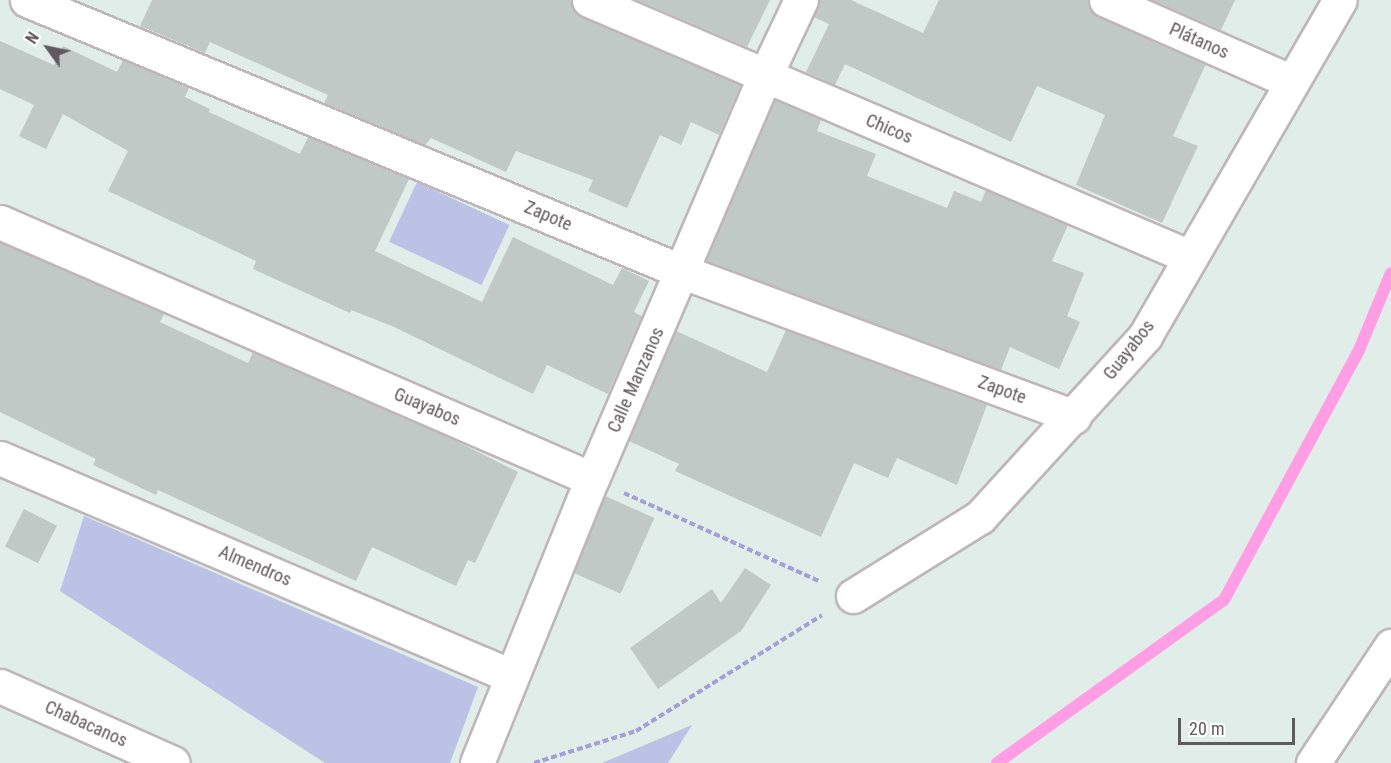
<!DOCTYPE html>
<html>
<head>
<meta charset="utf-8">
<style>
	body { margin:0 }
	#map { position:relative; width:1391px; height:763px; overflow:hidden; background:#e1ede8; font-family:"Roboto Condensed",sans-serif }
	div>[style] { position:absolute }
	.green>* { inset:0; background:#bcc2e5; transform-origin:0 0 }
	.stream>* { height:12px; margin:-6px; padding:0 6px; transform-origin:6px; border-radius:6px; background:#ff9ee4 }
	.building>* { inset:0; background:#c0c9c5; transform-origin:0 0 }
	.path>* { height:4px; margin-top:-2px; transform-origin:0; background:repeating-linear-gradient(90deg,#a59fd7 0 6px,transparent 0 9px) }
	.roads { filter:drop-shadow(2px 0 #beb6ba) drop-shadow(-2px 0 #beb6ba) drop-shadow(0 2px #beb6ba) drop-shadow(0 -2px #beb6ba) }
	.minor>* { height:33px; margin:-16.5px; padding:0 16.5px; transform-origin:16.5px; border-radius:16.5px; background:#fff }
	span { translate:-50% -50%; white-space:nowrap; text-align:center; line-height:1.15; -webkit-text-stroke:4.5px #fff; paint-order:stroke }
	.street-label { font-size:18px; color:#62595e }
	.north { position:absolute; left:18px; top:18px; width:60px; height:60px; -webkit-text-stroke:4px #fff; paint-order:stroke; rotate:303deg; font-size:16px; font-weight:700; line-height:24px; text-align:center; color:#62595e }
	.north::after { content:''; display:block; margin:auto; width:21px; height:27px; background:#62595e; clip-path:polygon(50% 0,100% 100%,50% 72%,0 100%) }
	.scale { position:absolute; left:1178px; top:718px; width:117px; height:27px; box-sizing:border-box; border:3px solid #62595e; border-top:0; padding-left:8px; font-size:18px; line-height:21px; white-space:nowrap; color:#62595e; -webkit-text-stroke:4px #fff; paint-order:stroke }
</style>
</head>
<body>
<div id="map">
	<div class="green">
		<div style="left:417px;top:182px;width:102px;height:66px;rotate:25deg"></div>
		<div style="clip-path:polygon(84px 516px,478px 687px,450px 763px,325px 763px,60px 591px)"></div>
		<div style="clip-path:polygon(692px 725px,668px 763px,602px 763px)"></div>
	</div>
	<div class="stream">
		<div style="left:997px;top:763px;width:279px;rotate:-35.7deg"></div>
		<div style="left:1224px;top:600px;width:284px;rotate:-61.6deg"></div>
		<div style="left:1359px;top:350px;width:83px;rotate:-67.4deg"></div>
	</div>
	<div class="building">
		<div style="clip-path:polygon(152px 0,571px 0,574px 11px,582px 17px,741px 85px,719px 135px,691px 122px,681px 145px,660px 135px,627px 208px,588px 191px,593px 180px,516px 151px,506px 172px,431px 138px,425px 145px,324px 103px,328px 95px,210px 42px,205px 53px,140px 26px)"></div>
		<div style="clip-path:polygon(637px 0,770px 0,747px 47px)"></div>
		<div style="clip-path:polygon(819px 0,851px 0,923px 33px,939px 0,1088px 0,1091px 11px,1098px 17px,1206px 64px,1173px 136px,1198px 146px,1162px 223px,1076px 185px,1105px 115px,1037px 86px,1011px 142px,845px 64px,835px 85px,806px 72px,829px 24px,814px 17px)"></div>
		<div style="clip-path:polygon(1152px 0,1235px 0,1221px 30px)"></div>
		<div style="clip-path:polygon(0 41px,54px 65px,63px 46px,117px 72px,123px 60px,189px 88px,185px 97px,210px 109px,209px 112px,300px 154px,308px 137px,409px 179px,375px 251px,482px 302px,513px 237px,613px 285px,622px 268px,649px 281px,634px 312px,642px 316px,608px 394px,547px 365px,533px 394px,392px 326px,351px 310px,350px 313px,253px 269px,256px 261px,108px 191px,128px 151px,63px 114px,46px 149px,19px 136px,34px 105px,0 89px)"></div>
		<div style="clip-path:polygon(775px 100px,821px 120px,817px 131px,876px 154px,867px 176px,947px 208px,954px 191px,981px 202px,986px 190px,1068px 225px,1052px 261px,1084px 273px,1067px 316px,1080px 322px,1059px 369px,1010px 347px,1001px 370px,706px 261px)"></div>
		<div style="clip-path:polygon(0 242px,164px 314px,160px 322px,248px 363px,253px 352px,448px 437px,518px 472px,475px 563px,468px 560px,456px 586px,372px 547px,356px 581px,158px 490px,156px 495px,93px 465px,96px 459px,0 412px)"></div>
		<div style="clip-path:polygon(786px 330px,987px 405px,957px 485px,897px 458px,888px 478px,854px 463px,821px 537px,675px 471px,679px 464px,629px 441px,676px 331px,767px 372px)"></div>
		<div style="left:605px;top:496px;width:54px;height:83px;rotate:24deg"></div>
		<div style="left:24px;top:509px;width:37px;height:42px;rotate:27deg"></div>
		<div style="clip-path:polygon(745px 568px,771px 585px,741px 631px,658px 689px,630px 648px,712px 589px,721px 603px)"></div>
	</div>
	<div class="path">
		<div style="left:624px;top:493px;width:214px;rotate:24.3deg"></div>
		<div style="left:534px;top:763px;width:107px;rotate:-17.4deg"></div>
		<div style="left:636px;top:731px;width:219px;rotate:-31.9deg"></div>
	</div>
	<div class="roads">
		<div class="minor">
			<div style="left:27px;top:0;width:710px;rotate:22.52deg"></div>
			<div style="left:683px;top:272px;width:417px;rotate:20.3deg"></div>
			<div style="left:589px;top:0;width:654px;rotate:23.15deg"></div>
			<div style="left:1106px;top:0;width:203px;rotate:23.8deg"></div>
			<div style="left:0;top:222px;width:645px;rotate:23.47deg"></div>
			<div style="left:0;top:458px;width:553px;rotate:23.09deg"></div>
			<div style="left:853px;top:596px;width:150px;rotate:-31.9deg"></div>
			<div style="left:980px;top:517px;width:245px;rotate:-47.6deg"></div>
			<div style="left:1145px;top:336px;width:388px;rotate:-59.9deg"></div>
			<div style="left:0;top:686px;width:189px;rotate:24deg"></div>
			<div style="left:477px;top:763px;width:306px;rotate:-68deg"></div>
			<div style="left:592px;top:479px;width:439px;rotate:-66.8deg"></div>
			<div style="left:765px;top:76px;width:84px;rotate:-64.7deg"></div>
			<div style="left:1313px;top:763px;width:141px;rotate:-56.3deg"></div>
		</div>
	</div>
	<div class="street-label">
		<span style="left:1199px;top:41px;rotate:24deg">Plátanos</span>
		<span style="left:889px;top:129px;rotate:23deg">Chicos</span>
		<span style="left:548px;top:216px;rotate:23deg">Zapote</span>
		<span style="left:1129px;top:350px;rotate:-52deg">Guayabos</span>
		<span style="left:636px;top:380px;rotate:-66deg">Calle Manzanos</span>
		<span style="left:1002px;top:390px;rotate:20deg">Zapote</span>
		<span style="left:427px;top:407px;rotate:23deg">Guayabos</span>
		<span style="left:255px;top:566px;rotate:23deg">Almendros</span>
		<span style="left:86px;top:724px;rotate:24deg">Chabacanos</span>
	</div>
	<div class="north">N</div>
	<div class="scale">20 m</div>
</div>
</body>
</html>
